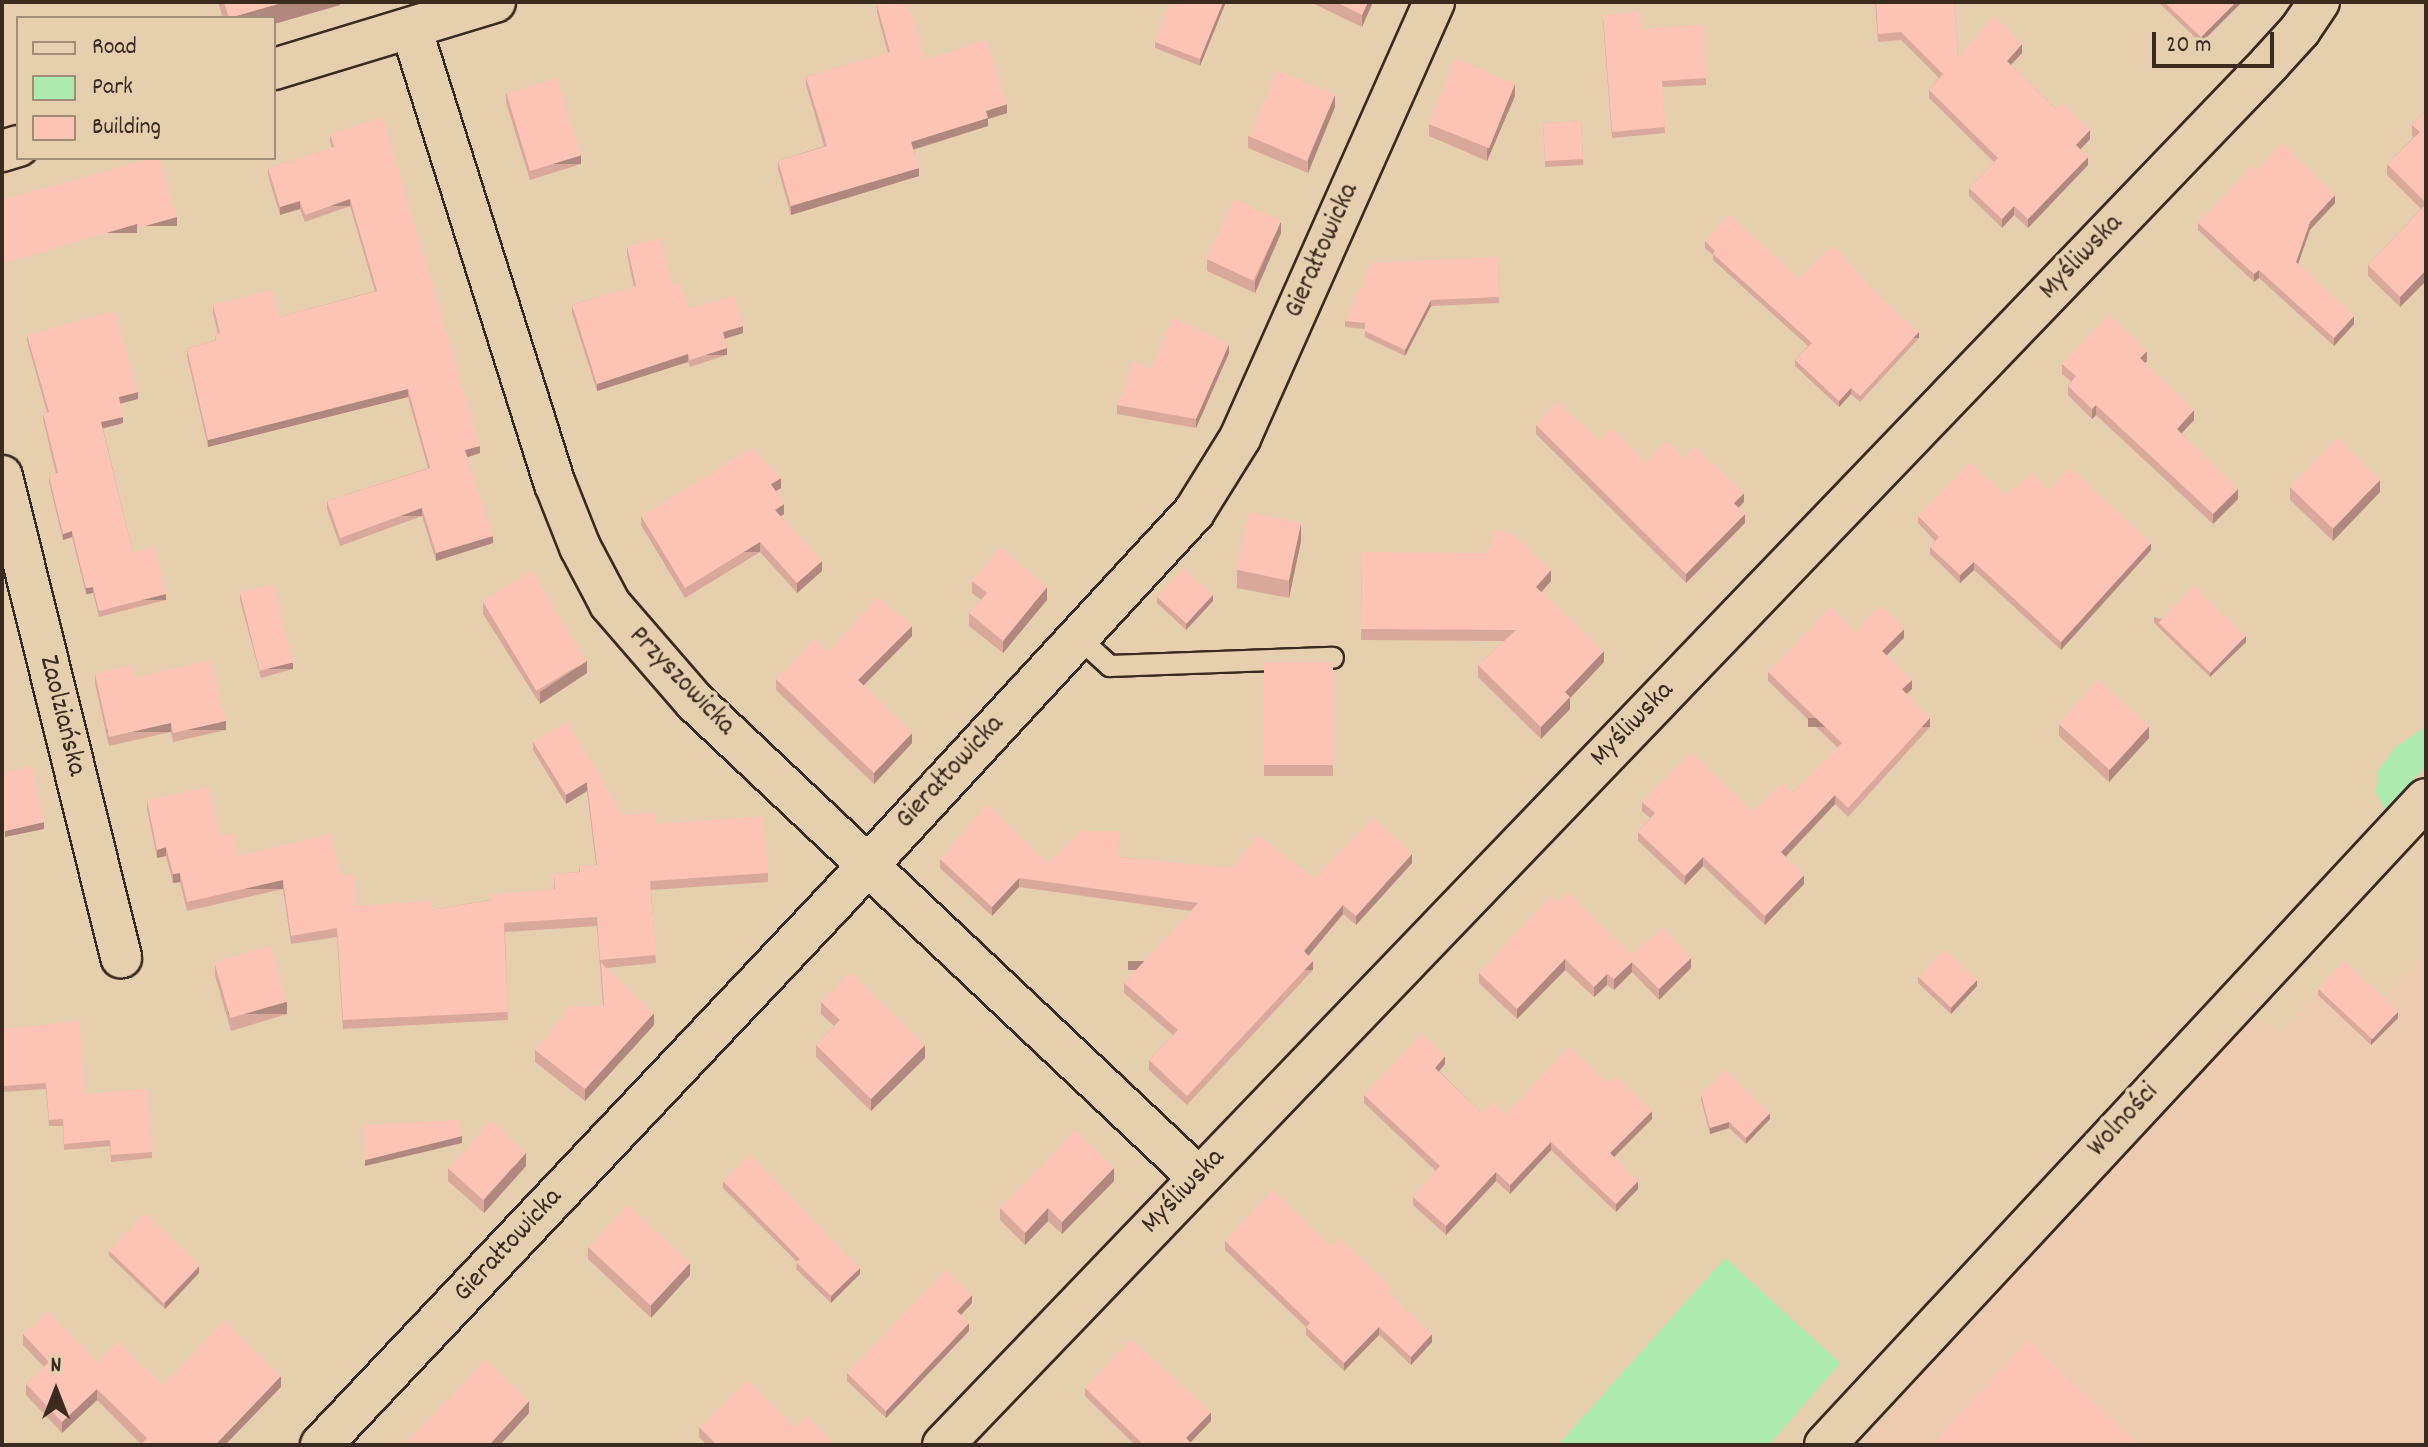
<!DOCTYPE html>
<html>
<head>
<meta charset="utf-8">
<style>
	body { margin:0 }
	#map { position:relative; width:2428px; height:1447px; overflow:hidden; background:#e5cfae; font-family:Dekko,sans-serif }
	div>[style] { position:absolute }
	.built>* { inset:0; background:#eccbb0 }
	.green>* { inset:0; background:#aceab0 }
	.roads { filter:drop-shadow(2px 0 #3b2a1e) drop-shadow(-2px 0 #3b2a1e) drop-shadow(0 2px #3b2a1e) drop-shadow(0 -2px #3b2a1e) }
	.lane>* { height:20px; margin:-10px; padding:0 10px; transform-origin:10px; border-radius:10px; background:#e5cfae }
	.street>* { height:40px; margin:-20px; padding:0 20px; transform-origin:20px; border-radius:20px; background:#e5cfae }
	.wall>* { inset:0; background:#daa89b; transform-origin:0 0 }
	.shaded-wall>* { inset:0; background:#b1887e; transform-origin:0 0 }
	.building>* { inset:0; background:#fdc3b4; transform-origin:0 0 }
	span { translate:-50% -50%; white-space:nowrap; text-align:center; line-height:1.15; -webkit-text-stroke:8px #e5cfae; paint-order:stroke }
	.street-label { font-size:28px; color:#3b2a1e }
	.frame { position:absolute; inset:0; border:4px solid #3b2a1e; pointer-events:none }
	.legend { position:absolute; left:16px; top:16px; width:260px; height:144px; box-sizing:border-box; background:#e5cfae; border:2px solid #a18d74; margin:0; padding:10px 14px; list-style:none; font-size:24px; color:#3b2a1e }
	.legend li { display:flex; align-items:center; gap:16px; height:40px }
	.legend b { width:40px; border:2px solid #a18d74 }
	.north { position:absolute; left:16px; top:1351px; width:80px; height:80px; -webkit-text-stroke:6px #e5cfae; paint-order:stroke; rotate:0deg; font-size:22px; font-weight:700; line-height:32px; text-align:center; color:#3b2a1e }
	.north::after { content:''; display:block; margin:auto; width:28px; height:36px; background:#3b2a1e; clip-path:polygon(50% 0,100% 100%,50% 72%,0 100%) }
	.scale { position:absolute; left:2152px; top:32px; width:122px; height:36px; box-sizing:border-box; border:4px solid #3b2a1e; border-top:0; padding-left:10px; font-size:24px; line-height:28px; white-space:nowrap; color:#3b2a1e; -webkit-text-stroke:6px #e5cfae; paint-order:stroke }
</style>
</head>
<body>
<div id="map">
	<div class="built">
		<div style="clip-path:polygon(2426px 952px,2426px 1445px,1859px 1445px,2236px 1027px,2262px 1021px,2280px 1034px,2346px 964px,2384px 997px)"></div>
	</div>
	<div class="green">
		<div style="clip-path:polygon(2426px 726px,2426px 766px,2385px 810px,2376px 792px,2378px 771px,2395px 748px)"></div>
		<div style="clip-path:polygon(1725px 1258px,1840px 1363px,1769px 1445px,1558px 1445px)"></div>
	</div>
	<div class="roads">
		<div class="lane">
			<div style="left:1077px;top:636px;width:45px;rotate:42.3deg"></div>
			<div style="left:1110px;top:666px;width:223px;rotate:-2.1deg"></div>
		</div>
		<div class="street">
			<div style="left:411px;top:28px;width:478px;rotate:72.5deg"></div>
			<div style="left:555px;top:484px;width:68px;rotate:68.4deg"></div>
			<div style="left:580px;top:547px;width:64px;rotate:62.2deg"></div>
			<div style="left:610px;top:604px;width:130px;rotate:49.1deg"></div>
			<div style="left:695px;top:702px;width:692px;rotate:43.36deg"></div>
			<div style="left:274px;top:69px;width:231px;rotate:-16.9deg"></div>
			<div style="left:2px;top:151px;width:17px;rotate:-17deg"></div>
			<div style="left:2px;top:476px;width:496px;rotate:76.1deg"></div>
			<div style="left:321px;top:1445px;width:746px;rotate:-46.63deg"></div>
			<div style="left:833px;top:903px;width:532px;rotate:-47.28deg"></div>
			<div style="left:1194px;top:512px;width:87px;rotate:-58.1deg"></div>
			<div style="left:1240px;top:438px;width:477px;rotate:-66deg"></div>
			<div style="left:943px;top:1445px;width:1916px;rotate:-46.16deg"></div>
			<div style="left:2270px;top:63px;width:45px;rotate:-47.7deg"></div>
			<div style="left:2300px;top:30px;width:34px;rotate:-56deg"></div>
			<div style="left:1825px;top:1445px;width:882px;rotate:-47.07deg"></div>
		</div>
	</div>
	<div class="wall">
		<div style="clip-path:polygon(218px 2px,340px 2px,340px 5px,274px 24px,274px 18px,223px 18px)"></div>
		<div style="clip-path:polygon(1176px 2px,1226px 2px,1200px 66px,1155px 48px,1155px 42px)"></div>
		<div style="clip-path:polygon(1310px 2px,1373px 2px,1362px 27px)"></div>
		<div style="clip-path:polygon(1875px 2px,1954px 2px,1958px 57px,2022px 53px,2011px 65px,2056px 109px,2090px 139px,2080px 149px,2088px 165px,2028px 228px,2014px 215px,2002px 228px,1969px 196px,1969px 188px,1994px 162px,1929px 98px,1929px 90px,1939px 78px,1901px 40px,1878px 42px)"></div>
		<div style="clip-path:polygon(2158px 2px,2242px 2px,2201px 43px)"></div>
		<div style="clip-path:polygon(877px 5px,925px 60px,1007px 113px,988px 119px,988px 126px,914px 150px,919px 176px,791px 215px,778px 169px,778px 161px,824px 146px,806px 85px,806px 77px,888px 53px,877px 13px)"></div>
		<div style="clip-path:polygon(1603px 21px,1642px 29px,1706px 78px,1706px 85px,1662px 87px,1665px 133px,1612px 138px)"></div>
		<div style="clip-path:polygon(506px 93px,581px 164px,530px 180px,506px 102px)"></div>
		<div style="clip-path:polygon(1515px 96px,1487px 161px,1429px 136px,1429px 124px)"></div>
		<div style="clip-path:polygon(1335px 107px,1308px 173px,1248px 148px,1248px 136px)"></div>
		<div style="clip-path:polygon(2426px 110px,2426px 281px,2400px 307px,2368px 276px,2368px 265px,2421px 209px,2387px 175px,2387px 164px,2414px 137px,2412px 136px,2412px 125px)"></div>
		<div style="left:1581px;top:121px;width:44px;height:38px;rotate:87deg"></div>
		<div style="clip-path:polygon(330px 134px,480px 453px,467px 457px,493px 543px,436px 561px,422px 516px,340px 546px,327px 509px,327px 501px,428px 468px,408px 397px,208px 447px,187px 356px,187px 349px,215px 340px,215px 335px,218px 334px,213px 313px,213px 305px,279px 317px,375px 291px,350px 206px,305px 222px,300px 209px,280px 215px,268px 175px,268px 168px,332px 148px,330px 141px)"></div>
		<div style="clip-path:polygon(2257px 170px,2335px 203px,2310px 230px,2298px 264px,2354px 324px,2334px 346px,2259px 278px,2254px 282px,2198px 230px,2198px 223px)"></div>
		<div style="clip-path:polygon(1281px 233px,1255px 293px,1207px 271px,1207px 259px)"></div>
		<div style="clip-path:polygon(1705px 241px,1799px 278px,1879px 296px,1919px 338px,1860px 402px,1851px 394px,1839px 407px,1795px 366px,1795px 360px,1808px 346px,1713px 260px,1713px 255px,1705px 248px)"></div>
		<div style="clip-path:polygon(627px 246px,672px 285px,689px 309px,743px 333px,725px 339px,727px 355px,690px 367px,688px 362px,597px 391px,572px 313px,572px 305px,634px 287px,627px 254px)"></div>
		<div style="clip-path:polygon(1498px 257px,1499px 303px,1431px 306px,1405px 356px,1365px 337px,1365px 329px,1345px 327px,1345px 321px)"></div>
		<div style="clip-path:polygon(27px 335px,138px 399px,120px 403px,123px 423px,103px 428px,133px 553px,166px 600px,99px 617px,93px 593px,86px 594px,72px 537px,63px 540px,49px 482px,49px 476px,56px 474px,43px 419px,43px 413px,47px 412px,27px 341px)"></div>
		<div style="clip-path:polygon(1229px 353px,1196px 428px,1117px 414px,1117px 405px,1151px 369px)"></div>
		<div style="clip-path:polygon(2147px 361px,2145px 363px,2194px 420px,2182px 433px,2238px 499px,2213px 524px,2096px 415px,2092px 419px,2068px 395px,2068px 386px,2071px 381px,2062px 374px,2062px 364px)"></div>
		<div style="clip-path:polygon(1536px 425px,1599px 440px,1646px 462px,1684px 458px,1744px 502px,1739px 507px,1745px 523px,1686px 583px,1536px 434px)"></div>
		<div style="clip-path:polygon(2290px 487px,2380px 492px,2333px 541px,2290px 500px)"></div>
		<div style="clip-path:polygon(781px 488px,776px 491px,784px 514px,781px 516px,822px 571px,797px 593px,760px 552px,685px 598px,641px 525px,641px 516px)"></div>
		<div style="clip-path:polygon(2049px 490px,2151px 550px,2061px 650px,1974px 570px,1960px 583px,1930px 554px,1930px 547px,1935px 541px,1918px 523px,1918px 516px,2005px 495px)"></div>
		<div style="clip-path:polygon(1301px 541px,1289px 598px,1237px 588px,1237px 570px)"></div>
		<div style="clip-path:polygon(1362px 552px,1551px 581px,1541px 592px,1604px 662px,1570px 698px,1570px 709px,1541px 739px,1478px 677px,1478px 665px,1504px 641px,1361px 640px)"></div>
		<div style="clip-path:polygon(972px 581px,1047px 600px,1003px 653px,969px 626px,969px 613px,981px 600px,972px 593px)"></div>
		<div style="clip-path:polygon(240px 593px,293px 669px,261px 678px,240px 600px)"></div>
		<div style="clip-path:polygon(1157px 597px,1213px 601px,1186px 630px,1157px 603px)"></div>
		<div style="clip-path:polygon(483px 602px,587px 673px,540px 704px,483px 614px)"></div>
		<div style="clip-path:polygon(2154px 617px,2246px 642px,2210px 677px,2154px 623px)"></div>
		<div style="clip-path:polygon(1855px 631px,1904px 638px,1887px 655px,1912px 689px,1907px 694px,1930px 727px,1848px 817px,1835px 804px,1786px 857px,1804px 884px,1765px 925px,1703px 866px,1685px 885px,1638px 841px,1638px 832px,1650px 818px,1642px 811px,1642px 802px,1753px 812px,1793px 793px,1838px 748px,1768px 681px,1768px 672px)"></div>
		<div style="clip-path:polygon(912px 636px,863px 686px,912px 743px,874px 784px,776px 690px,776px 679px,828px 652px)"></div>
		<div style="left:1333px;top:662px;width:114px;height:69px;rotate:90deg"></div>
		<div style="clip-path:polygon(95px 674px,134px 678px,226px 730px,173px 742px,171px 732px,109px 746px,95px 683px)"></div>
		<div style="clip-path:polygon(2059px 724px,2149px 738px,2109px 782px,2059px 736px)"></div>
		<div style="clip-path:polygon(533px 742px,623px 815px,656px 824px,768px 873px,768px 882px,651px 890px,656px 963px,606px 968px,654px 1025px,585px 1101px,535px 1062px,535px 1050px,603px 1005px,597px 926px,505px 932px,508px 1020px,343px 1029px,337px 937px,291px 944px,283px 889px,187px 911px,180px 882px,173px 883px,166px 856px,157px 858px,147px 809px,147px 800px,219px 836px,238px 856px,340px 875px,356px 906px,431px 910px,554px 889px,554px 874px,579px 872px,579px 866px,596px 865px,587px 791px,566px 804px,533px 750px)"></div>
		<div style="clip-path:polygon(1118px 857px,1314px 878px,1412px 863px,1356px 925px,1343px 914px,1308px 956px,1313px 970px,1187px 1105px,1149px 1070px,1149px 1060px,1173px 1035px,1124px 993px,1124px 983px,1191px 911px,1019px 887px,992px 916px,940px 868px,940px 859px,1048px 863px)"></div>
		<div style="clip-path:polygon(1558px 902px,1632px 955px,1691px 968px,1659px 1000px,1632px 972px,1614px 990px,1607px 985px,1594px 997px,1565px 970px,1517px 1019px,1479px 983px,1479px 973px)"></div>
		<div style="clip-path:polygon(215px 963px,287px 1014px,231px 1031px,215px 975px)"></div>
		<div style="clip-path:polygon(1918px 977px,1977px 986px,1951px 1014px,1918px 983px)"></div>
		<div style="clip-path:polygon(2318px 989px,2398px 1018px,2371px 1045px,2318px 995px)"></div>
		<div style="clip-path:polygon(821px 1002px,925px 1058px,871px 1111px,816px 1057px,816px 1045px,834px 1026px,821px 1014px)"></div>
		<div style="clip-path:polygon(2px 1029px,85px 1094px,152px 1152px,152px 1158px,111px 1162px,110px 1146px,64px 1150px,63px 1126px,49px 1126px,46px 1089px,2px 1092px)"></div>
		<div style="clip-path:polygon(1445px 1064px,1439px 1071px,1482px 1113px,1506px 1114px,1608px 1083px,1652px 1119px,1614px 1157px,1638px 1189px,1616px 1212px,1551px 1150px,1510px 1194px,1496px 1181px,1446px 1235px,1413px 1205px,1413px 1197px,1436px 1171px,1364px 1103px,1364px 1095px)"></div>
		<div style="clip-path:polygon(1701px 1094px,1770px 1119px,1746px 1144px,1729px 1128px,1710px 1134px,1701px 1100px)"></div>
		<div style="clip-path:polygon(526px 1166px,484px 1213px,448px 1181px,448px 1168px)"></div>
		<div style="clip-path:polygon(723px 1181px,860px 1274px,831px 1303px,796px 1269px,797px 1262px,723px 1188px)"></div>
		<div style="clip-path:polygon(1114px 1181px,1062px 1234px,1048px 1221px,1025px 1245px,1000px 1220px,1000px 1208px)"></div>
		<div style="clip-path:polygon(1225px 1241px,1331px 1246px,1392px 1296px,1432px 1342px,1411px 1365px,1379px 1335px,1344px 1371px,1306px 1335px,1306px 1327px,1225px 1250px)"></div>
		<div style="clip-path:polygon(588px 1247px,690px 1275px,651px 1318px,588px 1259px)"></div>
		<div style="clip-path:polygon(109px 1250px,199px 1273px,165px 1309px,109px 1256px)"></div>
		<div style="clip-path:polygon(972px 1303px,961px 1315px,969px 1331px,886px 1418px,847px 1381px,847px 1373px)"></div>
		<div style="clip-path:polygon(23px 1334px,98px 1362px,163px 1385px,281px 1387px,141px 1444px,97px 1400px,62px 1433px,26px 1395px,26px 1384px,44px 1367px,23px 1345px)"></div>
		<div style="clip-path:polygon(1085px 1388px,1211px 1421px,1190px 1442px,1193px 1445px,1135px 1445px,1085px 1396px)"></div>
		<div style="clip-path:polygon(699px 1427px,795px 1427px,832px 1445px,707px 1445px,699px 1437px)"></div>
	</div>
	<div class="shaded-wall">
		<div style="clip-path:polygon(285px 2px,340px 2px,340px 5px,274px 24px,274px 18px,229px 18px)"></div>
		<div style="clip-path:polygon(1223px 2px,1226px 2px,1200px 66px,1200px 59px)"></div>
		<div style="clip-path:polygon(1368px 2px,1373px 2px,1362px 27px,1362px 15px)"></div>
		<div style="clip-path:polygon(2236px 2px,2242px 2px,2201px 43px,2201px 37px)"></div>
		<div style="clip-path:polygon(2022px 44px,2022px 53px,2007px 69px,2007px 61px)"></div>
		<div style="clip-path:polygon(1515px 83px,1515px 96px,1487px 161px,1487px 149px)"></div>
		<div style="clip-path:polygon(1335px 95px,1335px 107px,1308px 173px,1308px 160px)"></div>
		<div style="clip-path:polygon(1007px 104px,1007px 113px,988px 119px,988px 126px,911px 150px,911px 142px,986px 111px)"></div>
		<div style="clip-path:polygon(2090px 130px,2090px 139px,2076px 154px,2076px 145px)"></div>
		<div style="left:581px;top:155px;width:9px;height:53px;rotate:90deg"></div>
		<div style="clip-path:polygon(2088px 157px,2088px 165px,2028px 228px,2028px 219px)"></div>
		<div style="clip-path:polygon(919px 168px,919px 176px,791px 215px,791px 206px)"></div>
		<div style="clip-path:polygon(2335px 195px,2335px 203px,2310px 230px,2296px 270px,2296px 262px,2310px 222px)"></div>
		<div style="left:350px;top:199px;width:7px;height:48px;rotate:90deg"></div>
		<div style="clip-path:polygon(300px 201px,300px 209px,280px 215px,280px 207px)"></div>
		<div style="clip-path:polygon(2014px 206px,2014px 215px,2002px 228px,2002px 219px)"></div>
		<div style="left:177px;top:217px;width:9px;height:41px;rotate:90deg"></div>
		<div style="clip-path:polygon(1281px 221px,1281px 233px,1255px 293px,1255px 281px)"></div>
		<div style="left:137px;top:224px;width:9px;height:141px;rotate:90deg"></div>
		<div style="clip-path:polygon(2259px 270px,2259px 278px,2254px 282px,2254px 274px)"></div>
		<div style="clip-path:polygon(2426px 270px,2426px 281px,2400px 307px,2400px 297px)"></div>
		<div style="clip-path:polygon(1431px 300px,1431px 306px,1405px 356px,1405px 350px)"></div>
		<div style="clip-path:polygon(2354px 316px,2354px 324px,2334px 346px,2334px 338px)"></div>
		<div style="clip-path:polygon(743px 326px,743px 333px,723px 339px,723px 332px)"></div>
		<div style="left:1919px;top:332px;width:6px;height:87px;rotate:90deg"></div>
		<div style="clip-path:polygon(1229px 344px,1229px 353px,1196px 428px,1196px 419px)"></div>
		<div style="left:727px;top:348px;width:7px;height:39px;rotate:90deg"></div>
		<div style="clip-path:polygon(2147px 351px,2147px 361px,2140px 368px,2140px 358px)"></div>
		<div style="clip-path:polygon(688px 354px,688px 362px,597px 391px,597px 384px)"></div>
		<div style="clip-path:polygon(1851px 388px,1851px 394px,1839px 407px,1839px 401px)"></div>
		<div style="clip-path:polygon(408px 389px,408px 397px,208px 447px,208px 440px)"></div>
		<div style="clip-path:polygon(138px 392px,138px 399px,119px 404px,119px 397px)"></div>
		<div style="clip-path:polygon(2096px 405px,2096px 415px,2092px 419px,2092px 409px)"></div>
		<div style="clip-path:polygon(2194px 410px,2194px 420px,2177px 438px,2177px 429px)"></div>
		<div style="clip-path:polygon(123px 417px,123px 423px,101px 429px,101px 422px)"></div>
		<div style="clip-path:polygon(480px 446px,480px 453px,465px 458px,465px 450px)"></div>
		<div style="clip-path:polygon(781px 478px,781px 488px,771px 494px,771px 484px)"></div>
		<div style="clip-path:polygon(2380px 480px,2380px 492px,2333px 541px,2333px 529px)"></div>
		<div style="clip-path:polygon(2238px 489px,2238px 499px,2213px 524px,2213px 514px)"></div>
		<div style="clip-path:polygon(1744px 493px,1744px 502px,1734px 512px,1734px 503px)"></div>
		<div style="clip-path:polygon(784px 504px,784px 514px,775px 520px,775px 510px)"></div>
		<div style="left:422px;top:508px;width:8px;height:87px;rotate:90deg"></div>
		<div style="clip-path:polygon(1745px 514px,1745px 523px,1686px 583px,1686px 574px)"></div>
		<div style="clip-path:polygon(1301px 523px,1301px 541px,1289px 598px,1289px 581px)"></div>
		<div style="clip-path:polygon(72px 531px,72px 537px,63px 540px,63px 534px)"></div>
		<div style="clip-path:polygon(493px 536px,493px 543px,436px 561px,436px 553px)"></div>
		<div style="left:760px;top:542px;width:10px;height:88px;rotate:90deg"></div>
		<div style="clip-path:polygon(2151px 543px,2151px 550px,2061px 650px,2061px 642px)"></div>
		<div style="clip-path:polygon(822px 561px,822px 571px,797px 593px,797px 583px)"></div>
		<div style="clip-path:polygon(1974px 562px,1974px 570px,1960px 583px,1960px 575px)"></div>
		<div style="clip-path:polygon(1551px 570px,1551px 581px,1536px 598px,1536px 587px)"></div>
		<div style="clip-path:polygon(93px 587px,93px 593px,86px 594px,86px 588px)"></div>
		<div style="clip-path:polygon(1047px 587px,1047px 600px,1003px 653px,1003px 641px)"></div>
		<div style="left:166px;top:594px;width:6px;height:69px;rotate:90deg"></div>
		<div style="clip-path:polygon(1213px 595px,1213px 601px,1186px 630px,1186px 623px)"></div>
		<div style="clip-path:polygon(912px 626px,912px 636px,858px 691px,858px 680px)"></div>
		<div style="clip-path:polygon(1904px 629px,1904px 638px,1882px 660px,1882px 651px)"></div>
		<div style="clip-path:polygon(2246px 636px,2246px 642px,2210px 677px,2210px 670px)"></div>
		<div style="clip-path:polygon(1604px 651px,1604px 662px,1570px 698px,1570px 709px,1541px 739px,1541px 727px,1565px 692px)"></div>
		<div style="clip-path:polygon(587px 661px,587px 673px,540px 704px,540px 692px)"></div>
		<div style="left:293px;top:663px;width:6px;height:33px;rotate:90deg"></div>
		<div style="clip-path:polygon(1912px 680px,1912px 689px,1902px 698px,1902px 689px)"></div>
		<div style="left:1930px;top:718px;width:9px;height:122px;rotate:90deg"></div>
		<div style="left:226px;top:721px;width:9px;height:54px;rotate:90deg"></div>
		<div style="left:171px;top:723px;width:9px;height:64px;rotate:90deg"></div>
		<div style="clip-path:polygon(2149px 726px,2149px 738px,2109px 782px,2109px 769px)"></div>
		<div style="clip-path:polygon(912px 733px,912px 743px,874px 784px,874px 773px)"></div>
		<div style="clip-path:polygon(587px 782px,587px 791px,566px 804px,566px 795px)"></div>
		<div style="clip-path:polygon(1835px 795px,1835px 804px,1781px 861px,1781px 852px)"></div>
		<div style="clip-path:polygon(44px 822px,44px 829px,5px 837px,5px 831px)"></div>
		<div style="clip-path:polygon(166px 847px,166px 856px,157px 858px,157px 850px)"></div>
		<div style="clip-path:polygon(1412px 854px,1412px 863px,1356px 925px,1356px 916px)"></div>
		<div style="clip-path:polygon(1703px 857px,1703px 866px,1685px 885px,1685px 876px)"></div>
		<div style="clip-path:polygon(180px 873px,180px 882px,173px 883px,173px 874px)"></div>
		<div style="clip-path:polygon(1804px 875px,1804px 884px,1765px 925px,1765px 916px)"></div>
		<div style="clip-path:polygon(1019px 878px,1019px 887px,992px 916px,992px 907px)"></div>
		<div style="left:283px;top:880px;width:9px;height:98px;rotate:90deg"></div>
		<div style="clip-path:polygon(1343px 905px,1343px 914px,1304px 961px,1304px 951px)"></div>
		<div style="clip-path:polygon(1691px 958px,1691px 968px,1659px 1000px,1659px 989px)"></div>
		<div style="clip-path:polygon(1565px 959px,1565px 970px,1517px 1019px,1517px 1009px)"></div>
		<div style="left:1313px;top:961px;width:9px;height:185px;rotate:90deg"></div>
		<div style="clip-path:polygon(1632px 962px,1632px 972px,1614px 990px,1614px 979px)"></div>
		<div style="clip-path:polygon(1607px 974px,1607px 985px,1594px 997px,1594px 987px)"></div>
		<div style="clip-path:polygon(1977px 980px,1977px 986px,1951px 1014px,1951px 1008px)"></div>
		<div style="left:287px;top:1002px;width:12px;height:59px;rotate:90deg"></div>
		<div style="clip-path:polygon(2398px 1012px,2398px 1018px,2371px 1045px,2371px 1039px)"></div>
		<div style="clip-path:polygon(654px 1013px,654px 1025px,585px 1101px,585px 1089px)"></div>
		<div style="clip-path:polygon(925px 1045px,925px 1058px,871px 1111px,871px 1099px)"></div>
		<div style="clip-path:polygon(1445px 1056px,1445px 1064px,1435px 1076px,1435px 1068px)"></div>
		<div style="clip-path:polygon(1652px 1111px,1652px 1119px,1610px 1161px,1610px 1153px)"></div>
		<div style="clip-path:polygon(1770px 1113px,1770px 1119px,1746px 1144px,1746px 1138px)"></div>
		<div style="clip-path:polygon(1729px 1122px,1729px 1128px,1710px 1134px,1710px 1128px)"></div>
		<div style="clip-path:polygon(462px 1136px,462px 1143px,365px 1166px,365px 1160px)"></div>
		<div style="clip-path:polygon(1551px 1142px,1551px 1150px,1510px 1194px,1510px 1185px)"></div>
		<div style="clip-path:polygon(526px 1153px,526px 1166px,484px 1213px,484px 1200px)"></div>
		<div style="clip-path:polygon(1114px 1168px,1114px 1181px,1062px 1234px,1062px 1222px)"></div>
		<div style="clip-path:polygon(1496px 1172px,1496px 1181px,1446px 1235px,1446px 1226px)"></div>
		<div style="clip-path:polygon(1638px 1181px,1638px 1189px,1616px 1212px,1616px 1204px)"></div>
		<div style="clip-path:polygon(1048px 1208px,1048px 1221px,1025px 1245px,1025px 1233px)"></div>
		<div style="clip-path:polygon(690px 1263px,690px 1275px,651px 1318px,651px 1305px)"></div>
		<div style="clip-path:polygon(199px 1266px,199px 1273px,165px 1309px,165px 1303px)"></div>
		<div style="clip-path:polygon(860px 1268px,860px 1274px,831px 1303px,831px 1296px)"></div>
		<div style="clip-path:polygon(972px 1295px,972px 1303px,957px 1319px,957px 1311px)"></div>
		<div style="clip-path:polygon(969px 1323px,969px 1331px,886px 1418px,886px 1411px)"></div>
		<div style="clip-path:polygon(1379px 1327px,1379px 1335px,1344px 1371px,1344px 1363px)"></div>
		<div style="clip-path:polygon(1432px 1334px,1432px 1342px,1411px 1365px,1411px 1357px)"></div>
		<div style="clip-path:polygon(281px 1376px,281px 1387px,225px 1445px,215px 1445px)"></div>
		<div style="clip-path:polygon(97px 1389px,97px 1400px,62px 1433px,62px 1422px)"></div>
		<div style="clip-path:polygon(529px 1401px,529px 1413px,500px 1445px,489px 1445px)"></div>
		<div style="clip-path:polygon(1211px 1412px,1211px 1421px,1188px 1445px,1186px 1438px)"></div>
	</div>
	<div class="building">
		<div style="clip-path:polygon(224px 2px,285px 2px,229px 18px)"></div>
		<div style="clip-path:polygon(889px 2px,908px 2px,925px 60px,986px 40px,1007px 104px,986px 111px,988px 118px,911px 142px,919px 168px,791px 206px,778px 161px,827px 146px,806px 77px,890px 52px,877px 5px)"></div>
		<div style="clip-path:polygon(1176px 2px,1223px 2px,1200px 59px,1155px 42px,1170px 5px)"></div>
		<div style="clip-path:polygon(1336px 2px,1368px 2px,1362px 15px)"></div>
		<div style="clip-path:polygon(1876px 2px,1954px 2px,1958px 57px,1994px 16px,2022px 44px,2007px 61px,2056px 109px,2062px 103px,2090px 130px,2076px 145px,2088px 157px,2028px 219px,2014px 206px,2002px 219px,1969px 188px,1998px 158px,1929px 90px,1943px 74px,1901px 32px,1878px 34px)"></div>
		<div style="clip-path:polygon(2164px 2px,2236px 2px,2201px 37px)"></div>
		<div style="clip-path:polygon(1639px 12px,1642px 29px,1702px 25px,1706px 78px,1662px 81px,1665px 127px,1612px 132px,1603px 15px)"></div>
		<div style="left:1455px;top:59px;width:65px;height:70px;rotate:22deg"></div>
		<div style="left:1277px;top:70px;width:63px;height:72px;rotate:23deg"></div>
		<div style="left:557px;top:78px;width:81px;height:53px;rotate:73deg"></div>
		<div style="clip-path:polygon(2426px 110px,2426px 203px,2387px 164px,2420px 132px,2412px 125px)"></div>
		<div style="clip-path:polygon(383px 117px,480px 446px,465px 450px,493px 536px,436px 553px,422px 508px,340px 538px,327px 501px,430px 468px,408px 389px,208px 440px,187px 349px,216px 340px,215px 335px,220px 333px,213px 305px,272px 290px,279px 317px,377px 291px,350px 199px,305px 215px,300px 201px,280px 207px,268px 168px,334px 147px,330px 134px)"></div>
		<div style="left:1581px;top:121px;width:38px;height:38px;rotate:87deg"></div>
		<div style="clip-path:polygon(2282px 144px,2335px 195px,2310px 222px,2296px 262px,2354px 316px,2334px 338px,2259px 270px,2254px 274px,2198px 223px,2252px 166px,2257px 170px)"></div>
		<div style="clip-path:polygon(152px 158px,159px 158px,177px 217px,138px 228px,137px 224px,2px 264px,2px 200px)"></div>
		<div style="left:1234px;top:199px;width:52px;height:66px;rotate:25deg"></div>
		<div style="clip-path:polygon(2426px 204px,2426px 270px,2400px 297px,2368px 265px)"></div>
		<div style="clip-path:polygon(1729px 215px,1799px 278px,1833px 245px,1879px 296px,1919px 332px,1860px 396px,1851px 388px,1839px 401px,1795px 360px,1812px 343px,1713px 254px,1715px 251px,1705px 241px)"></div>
		<div style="clip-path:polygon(661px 238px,672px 285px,680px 282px,689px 309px,734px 296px,743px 326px,723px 332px,727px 348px,690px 360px,688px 354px,597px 384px,572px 305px,636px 286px,627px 246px)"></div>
		<div style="clip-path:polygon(1498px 257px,1499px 297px,1431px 300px,1405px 350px,1365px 331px,1365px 323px,1345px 321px,1372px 263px)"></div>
		<div style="clip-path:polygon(115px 311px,138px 392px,119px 397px,123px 417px,101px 422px,133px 553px,155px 547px,166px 594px,99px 611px,93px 587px,86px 588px,72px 531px,63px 534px,49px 476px,58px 473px,43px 413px,49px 412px,27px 335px)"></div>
		<div style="clip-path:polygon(2109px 315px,2147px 351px,2140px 358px,2194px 410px,2177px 429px,2238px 489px,2213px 514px,2096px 405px,2092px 409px,2068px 386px,2076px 376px,2062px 364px)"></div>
		<div style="clip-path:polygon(1173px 318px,1229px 344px,1196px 419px,1117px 405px,1133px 361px,1151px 369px)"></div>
		<div style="clip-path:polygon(1557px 402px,1599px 440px,1611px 428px,1646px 462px,1667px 441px,1684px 458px,1695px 447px,1744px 493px,1734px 503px,1745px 514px,1686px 574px,1536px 425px)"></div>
		<div style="left:2337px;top:438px;width:60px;height:68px;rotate:44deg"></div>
		<div style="clip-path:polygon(752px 448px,781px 478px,771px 484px,784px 504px,775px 510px,822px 561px,797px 583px,760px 542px,685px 588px,641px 516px)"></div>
		<div style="clip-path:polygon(1970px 463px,2005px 495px,2032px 474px,2049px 490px,2070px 468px,2151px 543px,2061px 642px,1974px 562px,1960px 575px,1930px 547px,1939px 537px,1918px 516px)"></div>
		<div style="left:1249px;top:512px;width:53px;height:59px;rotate:12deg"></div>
		<div style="clip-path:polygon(1496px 529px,1513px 535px,1551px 570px,1536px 587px,1604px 651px,1565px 692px,1570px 697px,1541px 727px,1478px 665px,1516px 630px,1361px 629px,1362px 552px,1486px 553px)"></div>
		<div style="clip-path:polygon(1000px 547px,1047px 587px,1003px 641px,969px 613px,987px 593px,972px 581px)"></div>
		<div style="left:1183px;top:568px;width:40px;height:39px;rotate:42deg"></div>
		<div style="left:532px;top:571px;width:105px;height:58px;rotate:59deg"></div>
		<div style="left:273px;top:584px;width:81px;height:34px;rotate:76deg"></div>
		<div style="left:2194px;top:586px;width:72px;height:51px;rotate:44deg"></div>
		<div style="clip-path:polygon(878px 597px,912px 626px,858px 680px,912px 733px,874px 773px,776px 679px,814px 639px,828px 652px)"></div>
		<div style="clip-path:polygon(1880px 605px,1904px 629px,1882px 651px,1912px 680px,1902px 689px,1930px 718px,1848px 808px,1835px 795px,1781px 852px,1804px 875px,1765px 916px,1703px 857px,1685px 876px,1638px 832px,1655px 813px,1642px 802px,1691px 752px,1753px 812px,1782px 783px,1793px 793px,1842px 743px,1768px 672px,1830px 607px,1855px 631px)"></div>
		<div style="clip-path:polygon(211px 660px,226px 721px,173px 733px,171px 723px,109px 737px,95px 674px,131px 665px,134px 678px)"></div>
		<div style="left:1333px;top:662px;width:103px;height:69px;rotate:90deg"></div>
		<div style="left:2098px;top:680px;width:69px;height:59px;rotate:42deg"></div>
		<div style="clip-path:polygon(567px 722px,623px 815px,654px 812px,656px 824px,763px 816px,768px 873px,650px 881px,656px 955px,600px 960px,597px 917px,504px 923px,508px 1012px,343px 1020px,337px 928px,291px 936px,283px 880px,187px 902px,180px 873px,173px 874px,166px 847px,157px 850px,147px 800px,209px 787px,219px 836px,233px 833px,238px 856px,331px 834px,340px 875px,354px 874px,356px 906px,431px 901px,431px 910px,491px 900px,490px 895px,555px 889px,554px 874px,580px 872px,579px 866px,597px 865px,587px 782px,566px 795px,533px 742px)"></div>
		<div style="clip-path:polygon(32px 766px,44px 822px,5px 831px,2px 817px,2px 773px)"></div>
		<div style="clip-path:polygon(987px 804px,1048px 863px,1080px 831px,1119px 831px,1118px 857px,1232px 868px,1258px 835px,1314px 878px,1374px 818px,1412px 854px,1356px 916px,1343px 905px,1304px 951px,1313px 961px,1187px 1096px,1149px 1060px,1178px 1030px,1124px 983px,1198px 903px,1019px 878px,992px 907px,940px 859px)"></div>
		<div style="clip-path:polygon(1567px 892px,1632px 955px,1663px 928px,1691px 958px,1659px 989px,1632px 962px,1614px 979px,1607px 974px,1594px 987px,1565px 959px,1517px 1009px,1479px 973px,1551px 896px,1558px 902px)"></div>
		<div style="left:271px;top:946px;width:58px;height:59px;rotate:74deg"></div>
		<div style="left:1944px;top:949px;width:45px;height:38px;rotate:43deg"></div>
		<div style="left:2344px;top:961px;width:74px;height:38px;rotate:43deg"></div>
		<div style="clip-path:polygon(601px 963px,654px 1013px,585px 1089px,535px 1050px,570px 1007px,604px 1005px)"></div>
		<div style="clip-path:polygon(850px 972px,925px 1045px,871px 1099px,816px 1045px,840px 1020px,821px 1002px)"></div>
		<div style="clip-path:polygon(79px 1021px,85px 1094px,147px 1089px,152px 1152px,111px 1155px,110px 1140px,64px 1144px,63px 1119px,49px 1120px,46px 1083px,2px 1086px,2px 1029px)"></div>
		<div style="clip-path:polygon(1422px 1034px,1445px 1056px,1435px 1068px,1482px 1113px,1492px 1102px,1506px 1114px,1569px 1047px,1608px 1083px,1616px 1076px,1652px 1111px,1610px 1153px,1638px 1181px,1616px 1204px,1551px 1142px,1510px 1185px,1496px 1172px,1446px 1226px,1413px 1197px,1440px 1166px,1364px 1095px)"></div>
		<div style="clip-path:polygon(1725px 1070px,1770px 1113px,1746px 1138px,1729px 1122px,1710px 1128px,1701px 1094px)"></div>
		<div style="clip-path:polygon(459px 1120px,462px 1136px,365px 1160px,364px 1125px)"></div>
		<div style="left:491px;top:1121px;width:47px;height:64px;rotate:42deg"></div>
		<div style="clip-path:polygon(1075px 1130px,1114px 1168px,1062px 1222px,1048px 1208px,1025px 1233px,1000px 1208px)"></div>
		<div style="clip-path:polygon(750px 1155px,860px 1268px,831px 1296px,796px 1262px,800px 1259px,723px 1181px)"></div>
		<div style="clip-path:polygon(1272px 1190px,1331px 1246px,1339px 1238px,1392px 1288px,1388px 1292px,1432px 1334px,1411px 1357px,1379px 1327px,1344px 1363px,1306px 1327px,1310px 1323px,1225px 1241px)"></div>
		<div style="left:628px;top:1205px;width:85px;height:58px;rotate:43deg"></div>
		<div style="left:145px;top:1213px;width:76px;height:52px;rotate:44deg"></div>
		<div style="clip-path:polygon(946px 1270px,972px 1295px,957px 1311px,969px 1323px,886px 1411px,847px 1373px)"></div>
		<div style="clip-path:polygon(48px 1311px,98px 1362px,118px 1342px,163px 1385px,224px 1321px,281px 1376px,215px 1445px,140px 1445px,147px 1438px,97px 1389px,62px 1422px,26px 1384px,49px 1362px,23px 1334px)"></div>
		<div style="clip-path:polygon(1131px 1339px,1211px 1412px,1186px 1438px,1193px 1445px,1144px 1445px,1085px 1388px)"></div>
		<div style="clip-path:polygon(2028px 1341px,2138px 1445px,1931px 1445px)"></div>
		<div style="clip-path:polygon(485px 1360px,529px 1401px,489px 1445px,403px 1445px)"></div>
		<div style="clip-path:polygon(747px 1380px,795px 1427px,806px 1416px,832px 1441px,828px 1445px,717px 1445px,699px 1427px)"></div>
	</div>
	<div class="street-label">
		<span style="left:1323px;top:251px;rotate:-66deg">Gierałtowicka</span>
		<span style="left:2082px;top:258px;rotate:-46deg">Myśliwska</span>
		<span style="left:681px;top:682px;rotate:46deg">Przyszowicka</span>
		<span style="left:61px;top:716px;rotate:76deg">Zaolziańska</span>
		<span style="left:1633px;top:725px;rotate:-46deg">Myśliwska</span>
		<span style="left:951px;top:773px;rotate:-47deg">Gierałtowicka</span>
		<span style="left:2124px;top:1121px;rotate:-47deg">Wolności</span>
		<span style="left:1184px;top:1192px;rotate:-46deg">Myśliwska</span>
		<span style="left:509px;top:1246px;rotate:-47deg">Gierałtowicka</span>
	</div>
	<div class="frame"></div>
	<ul class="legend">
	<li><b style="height:10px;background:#e5cfae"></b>Road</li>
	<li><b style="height:22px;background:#aceab0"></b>Park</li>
	<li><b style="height:22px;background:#fdc3b4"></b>Building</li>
	</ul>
	<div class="north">N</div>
	<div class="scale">20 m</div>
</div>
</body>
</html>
